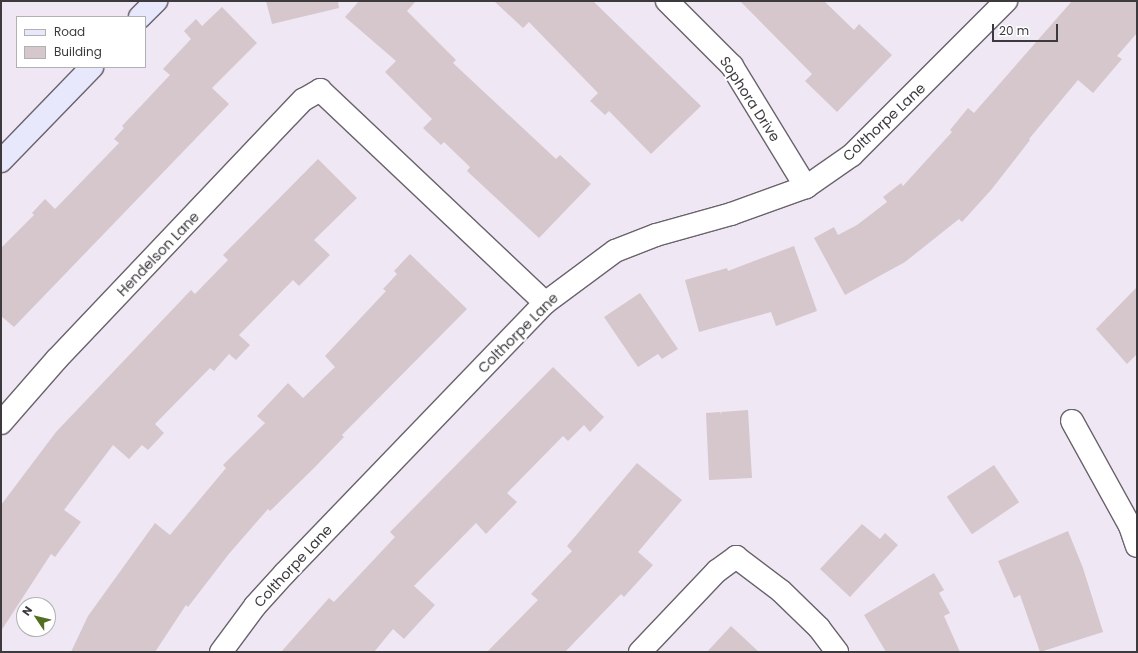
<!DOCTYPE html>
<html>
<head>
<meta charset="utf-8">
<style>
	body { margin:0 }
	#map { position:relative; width:1138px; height:653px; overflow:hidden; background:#efe7f3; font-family:Poppins,sans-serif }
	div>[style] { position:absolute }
	.building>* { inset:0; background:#d6c7cd; transform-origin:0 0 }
	.roads { filter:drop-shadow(1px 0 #6a636d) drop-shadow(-1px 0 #6a636d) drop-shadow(0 1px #6a636d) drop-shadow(0 -1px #6a636d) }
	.street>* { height:22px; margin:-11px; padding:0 11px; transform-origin:11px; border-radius:11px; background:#fff }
	.secondary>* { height:22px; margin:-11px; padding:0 11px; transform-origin:11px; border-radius:11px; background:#e8e8fd }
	span { translate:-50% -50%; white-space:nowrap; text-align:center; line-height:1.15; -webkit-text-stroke:3.5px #fff; paint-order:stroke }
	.street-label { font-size:14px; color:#3d3a3e }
	.frame { position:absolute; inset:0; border:2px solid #3d3a3e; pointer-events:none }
	.legend { position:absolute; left:16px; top:16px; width:130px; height:52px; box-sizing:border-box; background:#fff; border:1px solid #b1b0b2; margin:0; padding:5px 7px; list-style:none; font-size:12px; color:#3d3a3e }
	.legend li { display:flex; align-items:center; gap:8px; height:20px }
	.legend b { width:20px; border:1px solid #b1b0b2 }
	.north { position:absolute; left:16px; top:597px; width:40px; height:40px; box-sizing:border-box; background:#fff; border:1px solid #b1b0b2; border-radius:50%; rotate:305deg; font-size:11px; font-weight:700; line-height:16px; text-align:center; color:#3d3a3e }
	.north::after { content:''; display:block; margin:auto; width:14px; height:18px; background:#546e21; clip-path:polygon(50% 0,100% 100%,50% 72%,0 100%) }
	.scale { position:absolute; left:992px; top:24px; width:66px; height:18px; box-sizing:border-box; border:2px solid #3d3a3e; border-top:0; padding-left:5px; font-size:12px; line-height:14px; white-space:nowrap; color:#3d3a3e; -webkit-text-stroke:3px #fff; paint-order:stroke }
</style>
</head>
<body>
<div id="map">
	<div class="building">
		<div style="clip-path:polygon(266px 1px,338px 1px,339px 8px,272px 24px)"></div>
		<div style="clip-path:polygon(359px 1px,416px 1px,407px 11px,456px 60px,453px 63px,556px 159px,560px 155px,591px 184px,539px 238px,467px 171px,470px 167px,444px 142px,441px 145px,423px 128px,432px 119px,385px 72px,396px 61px,345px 17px)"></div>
		<div style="clip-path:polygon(494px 1px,593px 1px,701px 106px,651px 154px,609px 111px,605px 115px,590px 101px,598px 93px,529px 22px,523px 28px)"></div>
		<div style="clip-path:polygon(740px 1px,824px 1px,854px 30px,859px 24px,892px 55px,837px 112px,805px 81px,812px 74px)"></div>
		<div style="clip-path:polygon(1072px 1px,1137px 1px,1137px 33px,1117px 56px,1122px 59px,1093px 93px,1078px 80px,1029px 139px,1030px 140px,991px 190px,962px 222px,959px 219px,905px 262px,845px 295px,814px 238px,834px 227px,838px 235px,857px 225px,887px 202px,883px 197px,901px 183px,903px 186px,952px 132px,950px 130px,968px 108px,974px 113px)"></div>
		<div style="clip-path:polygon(222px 7px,257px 43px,212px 88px,229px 104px,14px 327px,1px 316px,1px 248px,34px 215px,32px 213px,45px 199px,55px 209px,119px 143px,114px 139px,124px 128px,122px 126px,170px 75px,163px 69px,191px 39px,184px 31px,196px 19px,202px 26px)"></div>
		<div style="clip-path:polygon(318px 159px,357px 198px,314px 240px,330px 255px,299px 286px,293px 280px,239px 335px,250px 345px,236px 360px,229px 354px,214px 371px,210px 368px,155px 424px,164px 433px,148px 450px,142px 445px,129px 459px,113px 445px,64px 510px,81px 522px,55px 557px,51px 554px,1px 631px,1px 505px,56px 432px,191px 290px,195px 294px,228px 260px,223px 255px)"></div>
		<div style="clip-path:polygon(794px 246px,817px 311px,776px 326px,771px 312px,699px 332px,685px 280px,727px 268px,728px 271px)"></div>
		<div style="clip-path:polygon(410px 254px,467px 309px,342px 435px,344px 437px,313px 469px,270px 511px,268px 509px,228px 555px,188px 607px,186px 605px,155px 652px,71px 652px,88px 616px,155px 523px,170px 535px,226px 468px,223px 465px,265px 423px,257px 416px,288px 383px,303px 398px,335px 367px,325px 356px,386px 291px,383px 289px,397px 274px,394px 271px)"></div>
		<div style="clip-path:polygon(1137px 287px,1137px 354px,1127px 364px,1096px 329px)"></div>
		<div style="clip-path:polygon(640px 293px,678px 349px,662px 359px,658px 354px,638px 367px,604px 317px)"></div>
		<div style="clip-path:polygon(553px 367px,604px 417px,590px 432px,584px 425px,568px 441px,563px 436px,507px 493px,517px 502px,486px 534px,476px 523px,414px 586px,435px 605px,404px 639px,393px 629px,374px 652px,281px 652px,329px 598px,334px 602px,395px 537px,390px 532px)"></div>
		<div style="clip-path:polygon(748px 410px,752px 478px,709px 480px,706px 413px,720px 412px,722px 415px,721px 412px)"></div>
		<div style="clip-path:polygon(637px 463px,682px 500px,638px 552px,653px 565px,624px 597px,621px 594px,565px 652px,487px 652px,538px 600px,531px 594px,572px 551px,567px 546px)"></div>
		<div style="left:994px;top:465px;width:45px;height:57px;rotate:56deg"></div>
		<div style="clip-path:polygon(862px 524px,880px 539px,885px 533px,898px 545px,850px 597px,820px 569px)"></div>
		<div style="clip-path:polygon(1068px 531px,1083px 568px,1103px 632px,1040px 652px,1020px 595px,1014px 598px,998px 561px)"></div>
		<div style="clip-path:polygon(934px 573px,944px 590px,939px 593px,950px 613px,944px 616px,960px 652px,886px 652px,864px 615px)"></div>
		<div style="clip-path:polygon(731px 626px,759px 652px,707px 652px)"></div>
	</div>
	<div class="roads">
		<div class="street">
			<div style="left:667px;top:1px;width:92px;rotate:45deg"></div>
			<div style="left:732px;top:66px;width:142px;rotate:58.6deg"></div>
			<div style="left:1072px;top:421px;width:120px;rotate:61.1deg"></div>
			<div style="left:1130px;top:526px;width:21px;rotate:71deg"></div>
			<div style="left:1px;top:423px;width:84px;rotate:-48.9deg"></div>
			<div style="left:56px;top:360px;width:359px;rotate:-46.5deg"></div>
			<div style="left:303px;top:100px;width:20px;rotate:-30deg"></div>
			<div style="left:320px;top:90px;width:310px;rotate:43.4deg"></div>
			<div style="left:221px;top:652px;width:57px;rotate:-53.5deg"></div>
			<div style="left:255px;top:606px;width:45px;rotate:-47.7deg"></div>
			<div style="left:285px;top:573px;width:375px;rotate:-46.1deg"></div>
			<div style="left:545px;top:303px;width:87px;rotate:-36.6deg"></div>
			<div style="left:615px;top:251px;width:44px;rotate:-21.3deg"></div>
			<div style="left:656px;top:235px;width:78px;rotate:-15.6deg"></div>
			<div style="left:731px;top:214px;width:80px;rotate:-19.8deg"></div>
			<div style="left:806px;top:187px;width:56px;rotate:-34.8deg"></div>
			<div style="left:852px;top:155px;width:218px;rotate:-45deg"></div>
			<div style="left:640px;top:652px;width:112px;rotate:-46.5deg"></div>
			<div style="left:717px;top:571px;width:24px;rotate:-36deg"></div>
			<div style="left:736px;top:557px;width:56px;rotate:37.1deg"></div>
			<div style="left:781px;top:591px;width:53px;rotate:44.2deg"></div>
			<div style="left:819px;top:628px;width:30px;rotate:53deg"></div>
		</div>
		<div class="secondary">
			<div style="left:140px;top:17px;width:23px;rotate:-45deg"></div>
			<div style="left:1px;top:161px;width:131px;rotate:-45.9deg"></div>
		</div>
	</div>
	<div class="street-label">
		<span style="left:750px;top:99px;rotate:57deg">Sophora Drive</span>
		<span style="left:884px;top:122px;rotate:-43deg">Colthorpe Lane</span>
		<span style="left:158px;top:254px;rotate:-46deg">Hendelson Lane</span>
		<span style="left:518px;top:333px;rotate:-45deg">Colthorpe Lane</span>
		<span style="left:293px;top:566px;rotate:-47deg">Colthorpe Lane</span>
	</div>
	<div class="frame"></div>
	<ul class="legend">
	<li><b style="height:5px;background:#e8e8fd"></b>Road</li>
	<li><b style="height:11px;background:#d6c7cd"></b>Building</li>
	</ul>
	<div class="north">N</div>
	<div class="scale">20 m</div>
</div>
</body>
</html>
